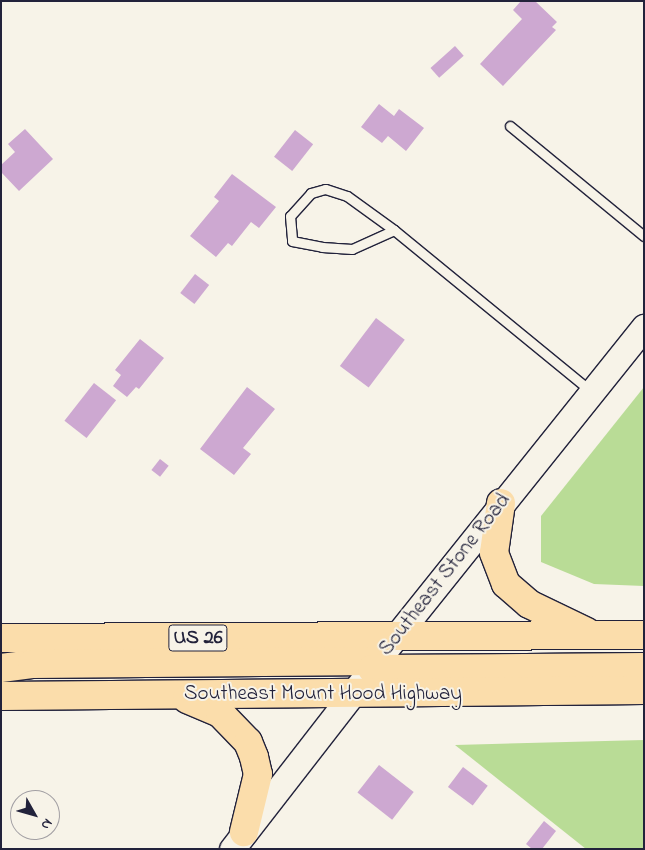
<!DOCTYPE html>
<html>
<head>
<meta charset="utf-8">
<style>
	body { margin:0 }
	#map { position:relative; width:645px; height:850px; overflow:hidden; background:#f7f3e8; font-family:"Indie Flower",sans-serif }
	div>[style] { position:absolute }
	.green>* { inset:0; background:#b9dc96 }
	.building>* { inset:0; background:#cda8d1; transform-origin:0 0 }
	.roads { filter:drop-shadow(1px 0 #22223b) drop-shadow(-1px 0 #22223b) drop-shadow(0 1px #22223b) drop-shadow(0 -1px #22223b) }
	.lane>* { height:9px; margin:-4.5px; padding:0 4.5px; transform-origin:4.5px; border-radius:4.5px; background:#f7f3e8 }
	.secondary>* { height:25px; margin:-12.5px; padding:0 12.5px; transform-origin:12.5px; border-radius:12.5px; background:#f7f3e8 }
	.highway>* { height:28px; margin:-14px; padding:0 14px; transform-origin:14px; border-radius:14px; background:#fbddab }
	span { translate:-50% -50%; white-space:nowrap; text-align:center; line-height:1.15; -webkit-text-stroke:4px #f7f3e8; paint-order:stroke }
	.shield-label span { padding:1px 4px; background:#f7f3e8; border:1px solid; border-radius:4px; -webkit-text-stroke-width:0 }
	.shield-label { font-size:20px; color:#22223b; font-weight:700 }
	.street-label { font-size:21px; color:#22223b }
	.frame { position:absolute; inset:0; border:2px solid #22223b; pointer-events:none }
	.north { position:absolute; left:10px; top:790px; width:50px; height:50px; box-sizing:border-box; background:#f7f3e8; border:1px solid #a29fa3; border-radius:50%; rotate:128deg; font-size:14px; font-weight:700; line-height:20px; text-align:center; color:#22223b }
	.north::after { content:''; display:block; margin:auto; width:18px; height:22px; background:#22223b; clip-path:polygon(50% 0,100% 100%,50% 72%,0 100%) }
</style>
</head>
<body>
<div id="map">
	<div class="green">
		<div style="clip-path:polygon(644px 387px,644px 586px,594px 584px,541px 562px,541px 516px)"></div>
		<div style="clip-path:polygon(644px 740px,644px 849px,586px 849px,455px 745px)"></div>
	</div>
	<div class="building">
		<div style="clip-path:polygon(521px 1px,535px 1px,557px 22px,552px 27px,556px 30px,503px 86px,480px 64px,522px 19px,513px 10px)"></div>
		<div style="left:455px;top:46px;width:13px;height:33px;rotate:48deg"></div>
		<div style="clip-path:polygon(379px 104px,394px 116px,399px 109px,424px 128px,406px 151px,388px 136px,382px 143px,361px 127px)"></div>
		<div style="clip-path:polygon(25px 129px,53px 159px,19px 191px,1px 172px,1px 165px,15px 152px,8px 144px)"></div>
		<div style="left:295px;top:130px;width:23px;height:34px;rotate:38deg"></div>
		<div style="clip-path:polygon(232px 174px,276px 207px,259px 228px,251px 222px,232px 246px,228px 243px,216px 257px,190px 236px,219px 201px,214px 197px)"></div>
		<div style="left:195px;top:274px;width:18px;height:24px;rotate:38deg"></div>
		<div style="left:376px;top:318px;width:36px;height:60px;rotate:37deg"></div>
		<div style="clip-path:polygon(140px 339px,164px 358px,139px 389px,136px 387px,127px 397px,113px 386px,121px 375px,115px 370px)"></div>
		<div style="left:94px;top:383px;width:28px;height:48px;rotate:38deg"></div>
		<div style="clip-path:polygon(247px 387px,275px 409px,243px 448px,251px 454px,234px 475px,200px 449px)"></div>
		<div style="left:160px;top:459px;width:11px;height:14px;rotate:38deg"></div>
		<div style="left:379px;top:765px;width:44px;height:35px;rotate:38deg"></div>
		<div style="left:463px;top:767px;width:31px;height:25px;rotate:37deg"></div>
		<div style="clip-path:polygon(544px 821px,556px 831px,542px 849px,532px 849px,526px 844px)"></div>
	</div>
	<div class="roads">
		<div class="lane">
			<div style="left:510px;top:126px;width:173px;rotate:39.4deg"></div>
			<div style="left:394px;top:230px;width:58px;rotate:-144.1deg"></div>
			<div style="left:347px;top:196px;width:23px;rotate:-162deg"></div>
			<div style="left:325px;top:189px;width:15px;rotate:164deg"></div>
			<div style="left:311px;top:193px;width:31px;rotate:132deg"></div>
			<div style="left:290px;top:216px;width:25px;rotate:85deg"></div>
			<div style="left:292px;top:241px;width:31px;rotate:11deg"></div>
			<div style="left:322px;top:247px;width:30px;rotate:4deg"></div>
			<div style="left:352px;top:249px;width:46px;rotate:-24.3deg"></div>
			<div style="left:394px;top:230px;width:254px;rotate:39.3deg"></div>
		</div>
		<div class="secondary">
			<div style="left:386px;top:649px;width:413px;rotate:-51.3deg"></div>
			<div style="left:232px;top:849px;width:215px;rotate:-52.2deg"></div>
		</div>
		<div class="highway">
			<div style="left:501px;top:503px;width:50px;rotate:98deg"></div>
			<div style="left:494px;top:553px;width:33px;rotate:69deg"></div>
			<div style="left:506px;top:584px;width:30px;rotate:41deg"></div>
			<div style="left:529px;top:604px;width:64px;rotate:25.8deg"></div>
			<div style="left:1px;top:638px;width:643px;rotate:-0.27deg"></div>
			<div style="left:1px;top:668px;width:31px;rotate:-7deg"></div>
			<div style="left:32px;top:664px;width:346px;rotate:-0.5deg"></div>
			<div style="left:372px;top:669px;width:272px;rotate:-0.4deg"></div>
			<div style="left:1px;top:696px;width:643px;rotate:-0.53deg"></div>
			<div style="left:187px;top:699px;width:36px;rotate:23deg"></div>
			<div style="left:220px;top:713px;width:40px;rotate:46deg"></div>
			<div style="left:248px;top:742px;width:16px;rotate:68deg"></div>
			<div style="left:254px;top:757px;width:17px;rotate:77deg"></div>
			<div style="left:258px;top:774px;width:60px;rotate:103.6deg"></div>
		</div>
	</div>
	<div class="shield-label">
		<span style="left:198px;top:638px">US 26</span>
	</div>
	<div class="street-label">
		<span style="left:445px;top:575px;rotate:-52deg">Southeast Stone Road</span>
		<span style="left:323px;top:694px">Southeast Mount Hood Highway</span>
	</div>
	<div class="frame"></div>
	<div class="north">N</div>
</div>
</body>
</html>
